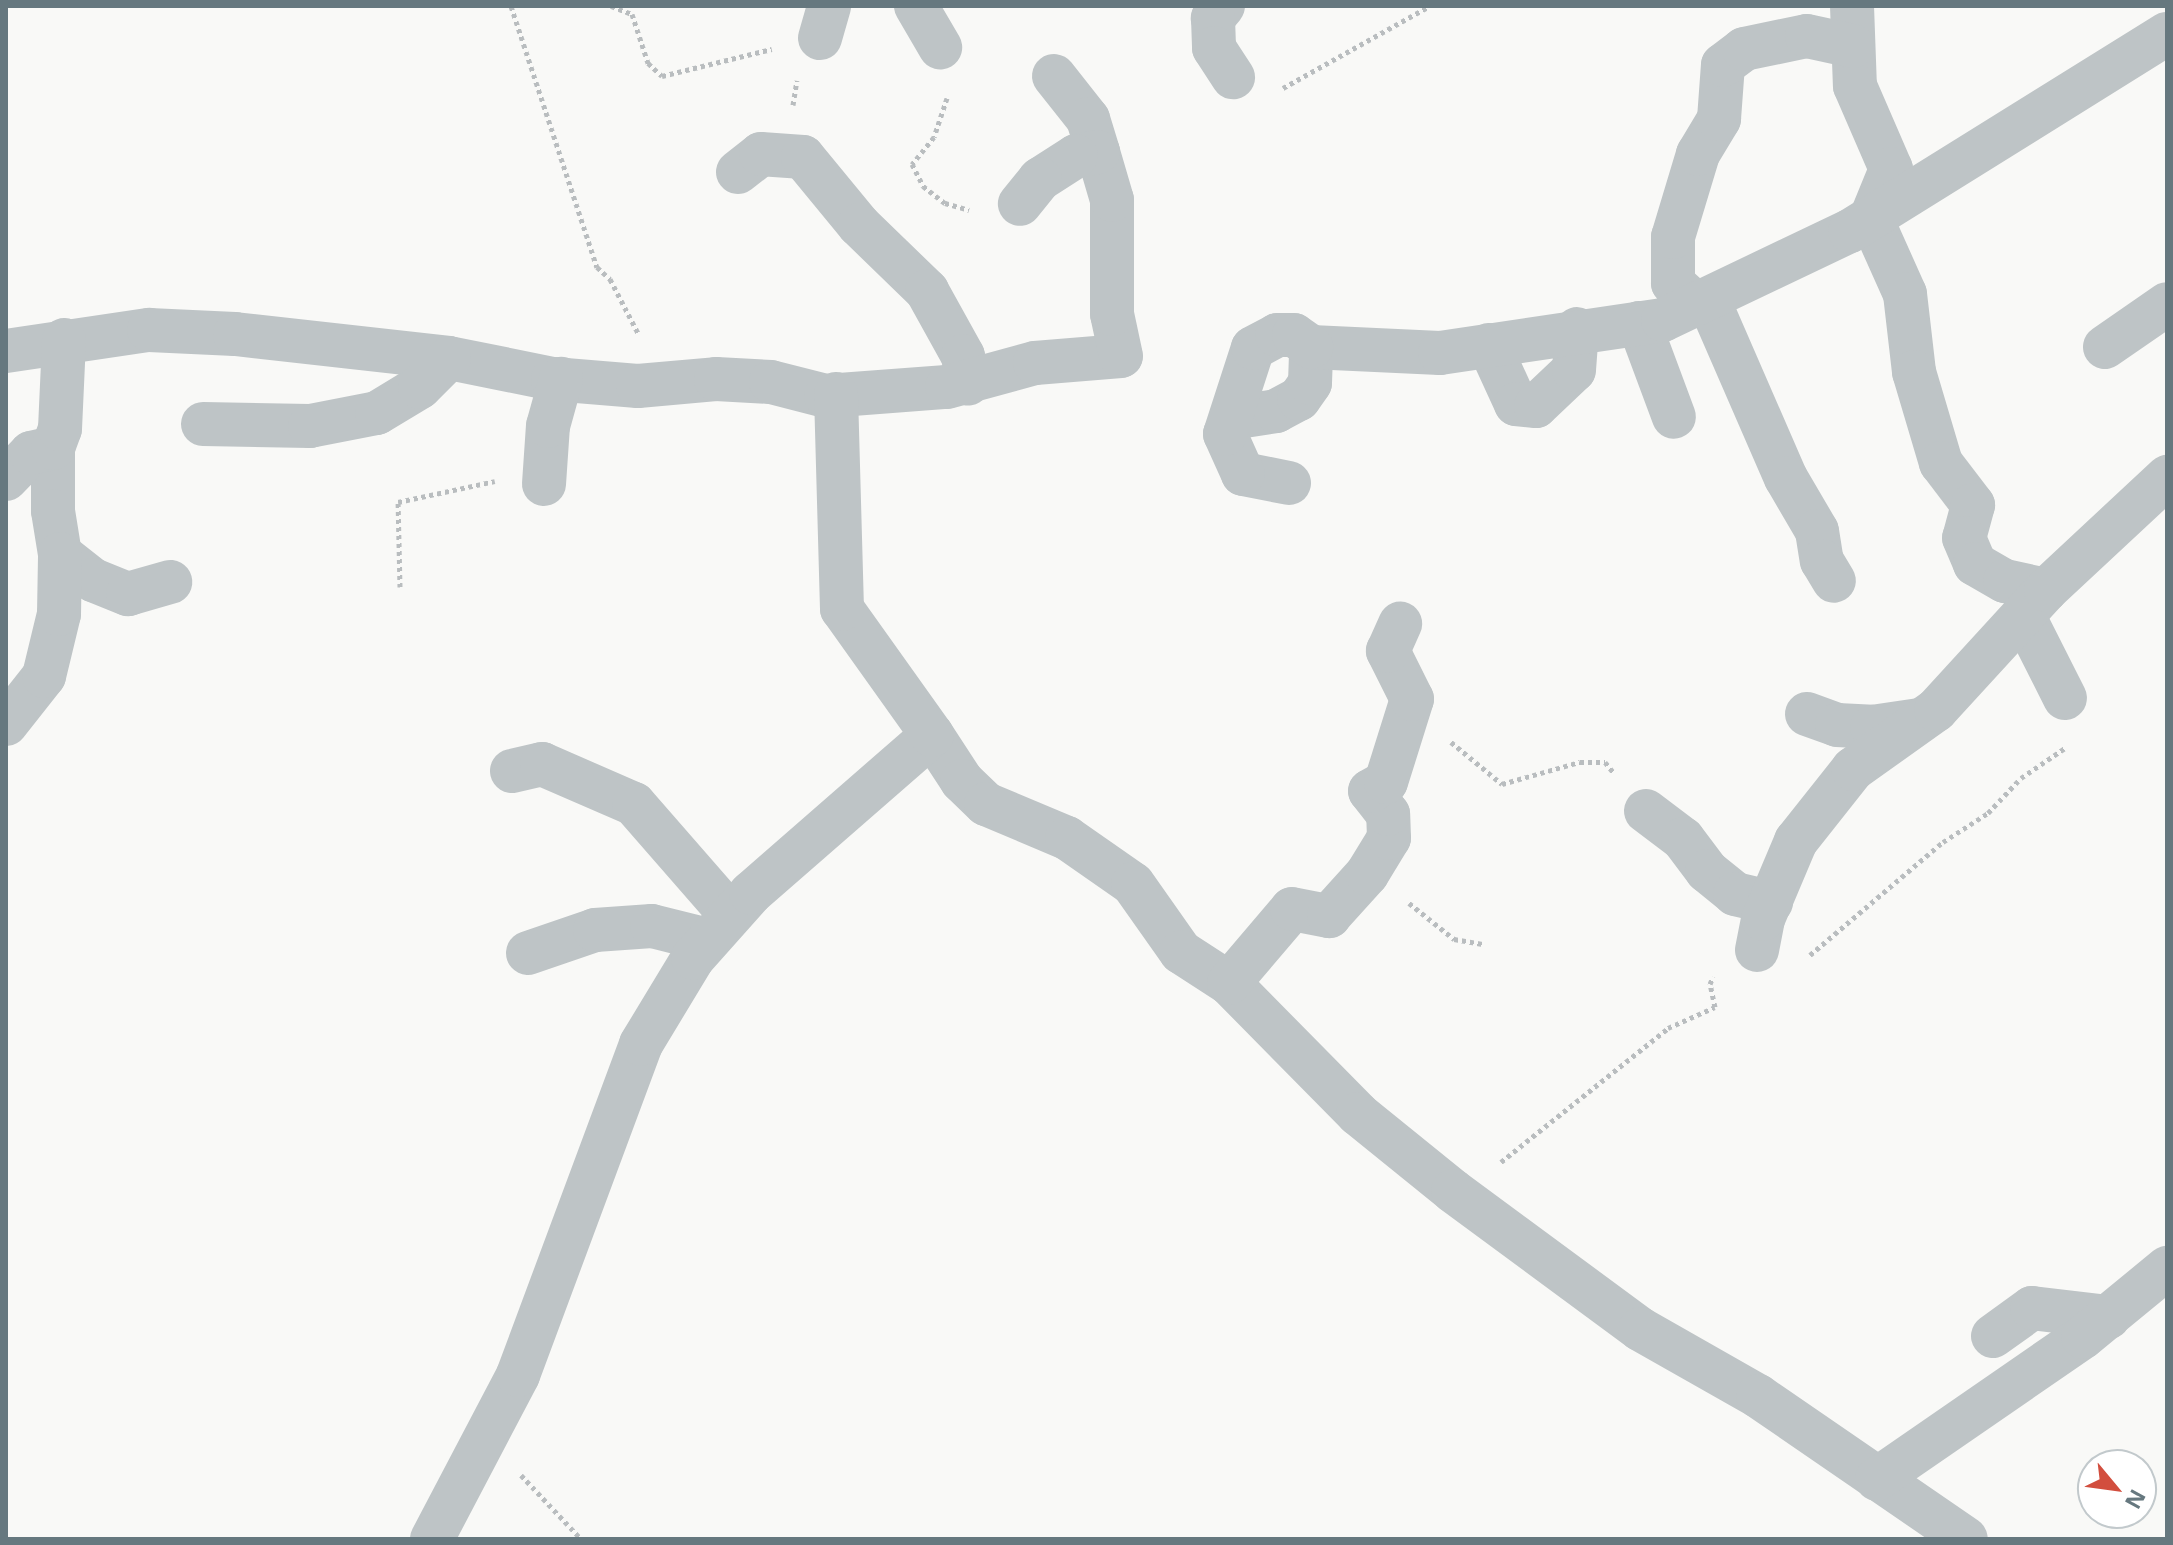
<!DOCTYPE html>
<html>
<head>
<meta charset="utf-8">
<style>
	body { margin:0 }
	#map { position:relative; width:2173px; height:1545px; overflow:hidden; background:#f9f9f7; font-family:"Open Sans",sans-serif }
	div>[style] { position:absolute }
	.path>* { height:5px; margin-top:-2.5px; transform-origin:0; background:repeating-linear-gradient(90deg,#b9bdbf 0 4px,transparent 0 8px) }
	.minor>* { height:44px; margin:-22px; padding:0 22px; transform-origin:22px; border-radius:22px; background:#bec4c6 }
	span { translate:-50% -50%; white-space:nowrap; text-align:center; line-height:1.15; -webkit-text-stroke:8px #fff; paint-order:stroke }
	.frame { position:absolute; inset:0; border:8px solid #66787f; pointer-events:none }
	.north { position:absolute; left:2077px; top:1449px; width:80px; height:80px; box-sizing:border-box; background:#fff; border:2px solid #c2c9cc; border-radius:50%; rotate:119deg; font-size:22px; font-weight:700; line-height:32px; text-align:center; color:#66787f }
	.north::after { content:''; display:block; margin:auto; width:28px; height:36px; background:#d24e3e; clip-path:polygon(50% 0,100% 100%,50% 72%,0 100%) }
</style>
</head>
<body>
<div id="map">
	<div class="path">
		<div style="left:511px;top:6px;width:275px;rotate:71.8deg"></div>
		<div style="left:597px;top:267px;width:18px;rotate:43deg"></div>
		<div style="left:610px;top:279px;width:63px;rotate:62.6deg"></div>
		<div style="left:611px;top:6px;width:22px;rotate:21deg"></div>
		<div style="left:632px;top:14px;width:52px;rotate:71.9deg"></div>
		<div style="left:648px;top:63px;width:19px;rotate:43deg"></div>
		<div style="left:662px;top:76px;width:113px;rotate:-13.8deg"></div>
		<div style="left:1283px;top:88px;width:168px;rotate:-29.2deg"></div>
		<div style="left:947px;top:98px;width:41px;rotate:108.4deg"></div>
		<div style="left:934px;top:137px;width:35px;rotate:129deg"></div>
		<div style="left:912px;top:164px;width:25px;rotate:63deg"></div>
		<div style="left:923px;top:186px;width:28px;rotate:38deg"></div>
		<div style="left:945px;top:203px;width:25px;rotate:16deg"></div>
		<div style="left:793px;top:105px;width:25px;rotate:-81deg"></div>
		<div style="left:400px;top:587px;width:85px;rotate:-91.3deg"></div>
		<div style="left:398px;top:502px;width:99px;rotate:-12.2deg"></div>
		<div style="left:1451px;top:742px;width:66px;rotate:39.5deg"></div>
		<div style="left:1502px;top:784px;width:81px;rotate:-15.8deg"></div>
		<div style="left:1580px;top:762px;width:25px"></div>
		<div style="left:1605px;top:762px;width:13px;rotate:51deg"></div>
		<div style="left:1409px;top:903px;width:58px;rotate:38.7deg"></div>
		<div style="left:1454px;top:939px;width:29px;rotate:10deg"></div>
		<div style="left:1810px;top:955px;width:175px;rotate:-40.4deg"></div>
		<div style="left:1943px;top:842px;width:54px;rotate:-32.8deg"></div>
		<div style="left:1988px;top:813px;width:48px;rotate:-46.7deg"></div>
		<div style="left:2021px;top:778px;width:53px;rotate:-34.3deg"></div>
		<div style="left:1501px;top:1162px;width:214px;rotate:-38.7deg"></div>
		<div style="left:1668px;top:1028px;width:51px;rotate:-24.1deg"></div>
		<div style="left:1715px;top:1007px;width:24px;rotate:-102deg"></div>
		<div style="left:1710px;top:984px;width:8px;rotate:-67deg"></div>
		<div style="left:521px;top:1475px;width:88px;rotate:46.8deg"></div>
	</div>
	<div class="minor">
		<div style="left:916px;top:6px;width:48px;rotate:59.7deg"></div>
		<div style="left:1223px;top:6px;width:16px;rotate:130deg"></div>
		<div style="left:1213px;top:18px;width:30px;rotate:88deg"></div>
		<div style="left:1214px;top:48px;width:35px;rotate:57deg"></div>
		<div style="left:1852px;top:6px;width:80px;rotate:87.9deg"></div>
		<div style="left:1855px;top:86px;width:90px;rotate:66.6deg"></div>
		<div style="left:1891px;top:169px;width:53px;rotate:112.2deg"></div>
		<div style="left:1871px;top:218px;width:83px;rotate:65.9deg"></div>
		<div style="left:1905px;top:294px;width:79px;rotate:83.4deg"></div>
		<div style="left:1914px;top:372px;width:95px;rotate:73.5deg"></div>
		<div style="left:1941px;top:463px;width:53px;rotate:52.7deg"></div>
		<div style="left:1973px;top:505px;width:34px;rotate:105deg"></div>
		<div style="left:1964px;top:538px;width:28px;rotate:67deg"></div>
		<div style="left:1975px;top:564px;width:34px;rotate:30deg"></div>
		<div style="left:2005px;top:581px;width:42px;rotate:12.4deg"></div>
		<div style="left:820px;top:38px;width:33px;rotate:-74deg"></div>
		<div style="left:1054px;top:76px;width:55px;rotate:51.7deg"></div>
		<div style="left:1088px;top:119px;width:34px;rotate:73deg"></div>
		<div style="left:738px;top:172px;width:29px;rotate:-38deg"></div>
		<div style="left:761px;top:154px;width:42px;rotate:4.1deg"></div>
		<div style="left:803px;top:157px;width:88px;rotate:50.5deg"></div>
		<div style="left:859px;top:225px;width:95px;rotate:44.1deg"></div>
		<div style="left:927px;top:291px;width:74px;rotate:61deg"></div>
		<div style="left:963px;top:356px;width:28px;rotate:80deg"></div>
		<div style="left:1708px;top:299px;width:195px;rotate:66.5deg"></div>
		<div style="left:1786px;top:478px;width:61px;rotate:59.7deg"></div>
		<div style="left:1817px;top:531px;width:30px;rotate:81deg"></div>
		<div style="left:1822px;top:561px;width:23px;rotate:59deg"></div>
		<div style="left:1696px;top:304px;width:31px;rotate:-138deg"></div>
		<div style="left:1673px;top:283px;width:46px;rotate:-90deg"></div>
		<div style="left:1673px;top:237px;width:87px;rotate:-73.2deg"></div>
		<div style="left:1698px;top:154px;width:41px;rotate:-59deg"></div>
		<div style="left:1719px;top:119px;width:54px;rotate:-85.8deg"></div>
		<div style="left:1723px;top:65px;width:26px;rotate:-37deg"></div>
		<div style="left:1744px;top:49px;width:64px;rotate:-11.7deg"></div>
		<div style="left:1807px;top:36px;width:47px;rotate:12.3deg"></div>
		<div style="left:1639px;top:323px;width:100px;rotate:69.6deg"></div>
		<div style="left:1489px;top:345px;width:65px;rotate:65.4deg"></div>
		<div style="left:1516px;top:404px;width:20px;rotate:6deg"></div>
		<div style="left:1536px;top:406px;width:52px;rotate:-43.5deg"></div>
		<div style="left:1574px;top:370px;width:41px;rotate:-85.8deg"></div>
		<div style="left:2105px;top:347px;width:75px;rotate:-34.7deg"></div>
		<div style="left:6px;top:351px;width:145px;rotate:-8.4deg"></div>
		<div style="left:149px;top:330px;width:86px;rotate:2.7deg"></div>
		<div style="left:235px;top:334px;width:215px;rotate:6.4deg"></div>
		<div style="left:449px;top:358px;width:106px;rotate:11.4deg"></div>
		<div style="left:553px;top:379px;width:85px;rotate:4.7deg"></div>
		<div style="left:638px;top:386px;width:78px;rotate:-5.1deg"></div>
		<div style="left:716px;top:379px;width:55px;rotate:3.1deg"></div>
		<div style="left:771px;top:382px;width:57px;rotate:14.3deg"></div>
		<div style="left:826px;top:396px;width:121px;rotate:-4.3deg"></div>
		<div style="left:947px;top:387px;width:91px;rotate:-15.3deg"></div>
		<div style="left:1035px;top:363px;width:86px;rotate:-4.7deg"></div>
		<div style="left:1121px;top:356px;width:43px;rotate:-102.1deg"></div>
		<div style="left:1112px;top:314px;width:114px;rotate:-90deg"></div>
		<div style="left:1112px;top:200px;width:50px;rotate:-106.3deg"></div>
		<div style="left:1098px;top:152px;width:22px;rotate:170deg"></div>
		<div style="left:1076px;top:156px;width:43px;rotate:147.4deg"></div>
		<div style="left:1040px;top:179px;width:32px;rotate:129deg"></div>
		<div style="left:1231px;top:418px;width:46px;rotate:-8.8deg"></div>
		<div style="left:1276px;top:411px;width:26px;rotate:-28deg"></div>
		<div style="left:1299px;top:399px;width:19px;rotate:-55deg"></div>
		<div style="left:1310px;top:383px;width:36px;rotate:-88deg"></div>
		<div style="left:1311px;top:347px;width:129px;rotate:2.7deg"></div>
		<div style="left:1440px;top:353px;width:225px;rotate:-8.4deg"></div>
		<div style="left:1663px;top:320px;width:207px;rotate:-25.5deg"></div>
		<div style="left:1850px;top:231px;width:373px;rotate:-31.9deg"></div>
		<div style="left:203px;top:424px;width:107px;rotate:1.1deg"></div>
		<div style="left:310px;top:426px;width:68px;rotate:-11deg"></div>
		<div style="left:377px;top:413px;width:50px;rotate:-31.2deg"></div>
		<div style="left:420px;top:387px;width:41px;rotate:-45deg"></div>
		<div style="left:53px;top:448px;width:63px;rotate:90deg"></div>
		<div style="left:53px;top:511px;width:44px;rotate:80.8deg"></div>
		<div style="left:60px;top:554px;width:42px;rotate:38.2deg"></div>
		<div style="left:93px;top:580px;width:38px;rotate:22deg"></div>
		<div style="left:128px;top:594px;width:44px;rotate:-15.9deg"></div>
		<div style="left:6px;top:479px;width:36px;rotate:-46deg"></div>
		<div style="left:31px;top:453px;width:23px;rotate:-13deg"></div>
		<div style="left:53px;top:448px;width:20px;rotate:-70deg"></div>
		<div style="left:60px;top:429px;width:89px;rotate:-87.4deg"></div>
		<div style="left:1289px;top:483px;width:47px;rotate:-168.9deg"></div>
		<div style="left:1243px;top:474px;width:44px;rotate:-114.2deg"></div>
		<div style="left:1225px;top:434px;width:90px;rotate:-72deg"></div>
		<div style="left:1253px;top:348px;width:27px;rotate:-28deg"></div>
		<div style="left:1277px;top:335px;width:17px"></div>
		<div style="left:1294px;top:335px;width:21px;rotate:35deg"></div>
		<div style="left:544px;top:484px;width:58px;rotate:-86.1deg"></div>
		<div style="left:548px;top:426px;width:49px;rotate:-74.5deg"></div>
		<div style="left:2023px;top:615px;width:93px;rotate:63.2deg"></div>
		<div style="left:1807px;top:714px;width:32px;rotate:20deg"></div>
		<div style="left:1837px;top:725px;width:35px;rotate:3deg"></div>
		<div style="left:1872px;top:727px;width:48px;rotate:-8.5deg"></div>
		<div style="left:6px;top:724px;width:61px;rotate:-51.6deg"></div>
		<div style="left:44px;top:676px;width:64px;rotate:-76.4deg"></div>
		<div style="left:59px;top:614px;width:60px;rotate:-89deg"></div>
		<div style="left:932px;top:735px;width:55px;rotate:56.9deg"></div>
		<div style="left:962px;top:781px;width:33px;rotate:44deg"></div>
		<div style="left:986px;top:804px;width:88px;rotate:22.8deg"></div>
		<div style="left:1067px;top:838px;width:80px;rotate:34.9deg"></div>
		<div style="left:1133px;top:884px;width:83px;rotate:54.8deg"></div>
		<div style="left:1181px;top:952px;width:57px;rotate:32.9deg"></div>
		<div style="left:1229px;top:983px;width:184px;rotate:45.4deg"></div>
		<div style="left:1358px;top:1114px;width:122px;rotate:39deg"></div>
		<div style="left:1453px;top:1191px;width:232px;rotate:36.4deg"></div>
		<div style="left:1640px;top:1329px;width:136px;rotate:29.6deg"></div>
		<div style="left:1758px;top:1396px;width:252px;rotate:34.5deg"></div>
		<div style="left:512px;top:771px;width:31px;rotate:-13deg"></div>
		<div style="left:542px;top:764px;width:100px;rotate:23.5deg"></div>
		<div style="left:634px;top:804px;width:147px;rotate:48.9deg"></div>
		<div style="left:1646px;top:811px;width:46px;rotate:37.1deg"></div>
		<div style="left:1683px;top:839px;width:40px;rotate:53deg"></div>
		<div style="left:1707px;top:871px;width:36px;rotate:39deg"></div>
		<div style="left:1735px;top:894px;width:37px;rotate:13deg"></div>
		<div style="left:1757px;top:950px;width:32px;rotate:-79deg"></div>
		<div style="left:1763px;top:919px;width:85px;rotate:-67.1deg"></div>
		<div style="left:1796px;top:841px;width:92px;rotate:-51.6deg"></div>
		<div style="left:1853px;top:769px;width:102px;rotate:-35.4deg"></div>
		<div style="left:1936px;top:710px;width:163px;rotate:-47.5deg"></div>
		<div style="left:2046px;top:590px;width:166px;rotate:-43deg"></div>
		<div style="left:528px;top:953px;width:71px;rotate:-18.9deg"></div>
		<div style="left:595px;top:930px;width:57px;rotate:-4deg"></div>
		<div style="left:652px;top:926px;width:58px;rotate:14deg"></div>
		<div style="left:1229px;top:983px;width:97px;rotate:-49.6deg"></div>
		<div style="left:1292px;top:909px;width:38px;rotate:11deg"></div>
		<div style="left:1329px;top:916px;width:57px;rotate:-47.9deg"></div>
		<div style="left:1367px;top:874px;width:42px;rotate:-58.6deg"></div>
		<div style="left:1389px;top:838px;width:24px;rotate:-92deg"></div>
		<div style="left:1388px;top:814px;width:29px;rotate:-128deg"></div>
		<div style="left:1370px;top:791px;width:18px;rotate:-29deg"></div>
		<div style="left:1386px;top:782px;width:87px;rotate:-72.6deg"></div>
		<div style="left:1412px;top:699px;width:54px;rotate:-116.6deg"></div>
		<div style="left:1388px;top:651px;width:30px;rotate:-66deg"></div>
		<div style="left:1993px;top:1336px;width:48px;rotate:-35.7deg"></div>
		<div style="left:2032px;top:1308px;width:77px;rotate:6.8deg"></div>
		<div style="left:1877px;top:1479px;width:250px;rotate:-34.6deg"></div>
		<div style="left:2083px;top:1337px;width:109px;rotate:-39.4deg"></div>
		<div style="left:432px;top:1539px;width:185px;rotate:-62.3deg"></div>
		<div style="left:518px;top:1375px;width:353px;rotate:-69.6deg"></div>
		<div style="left:641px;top:1044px;width:100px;rotate:-58.8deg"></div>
		<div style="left:693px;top:958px;width:87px;rotate:-48.3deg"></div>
		<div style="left:751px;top:893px;width:240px;rotate:-41.1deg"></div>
		<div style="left:932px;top:735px;width:155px;rotate:-125.5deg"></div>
		<div style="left:842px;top:609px;width:215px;rotate:-91.6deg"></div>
	</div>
	<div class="frame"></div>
	<div class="north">N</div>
</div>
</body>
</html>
